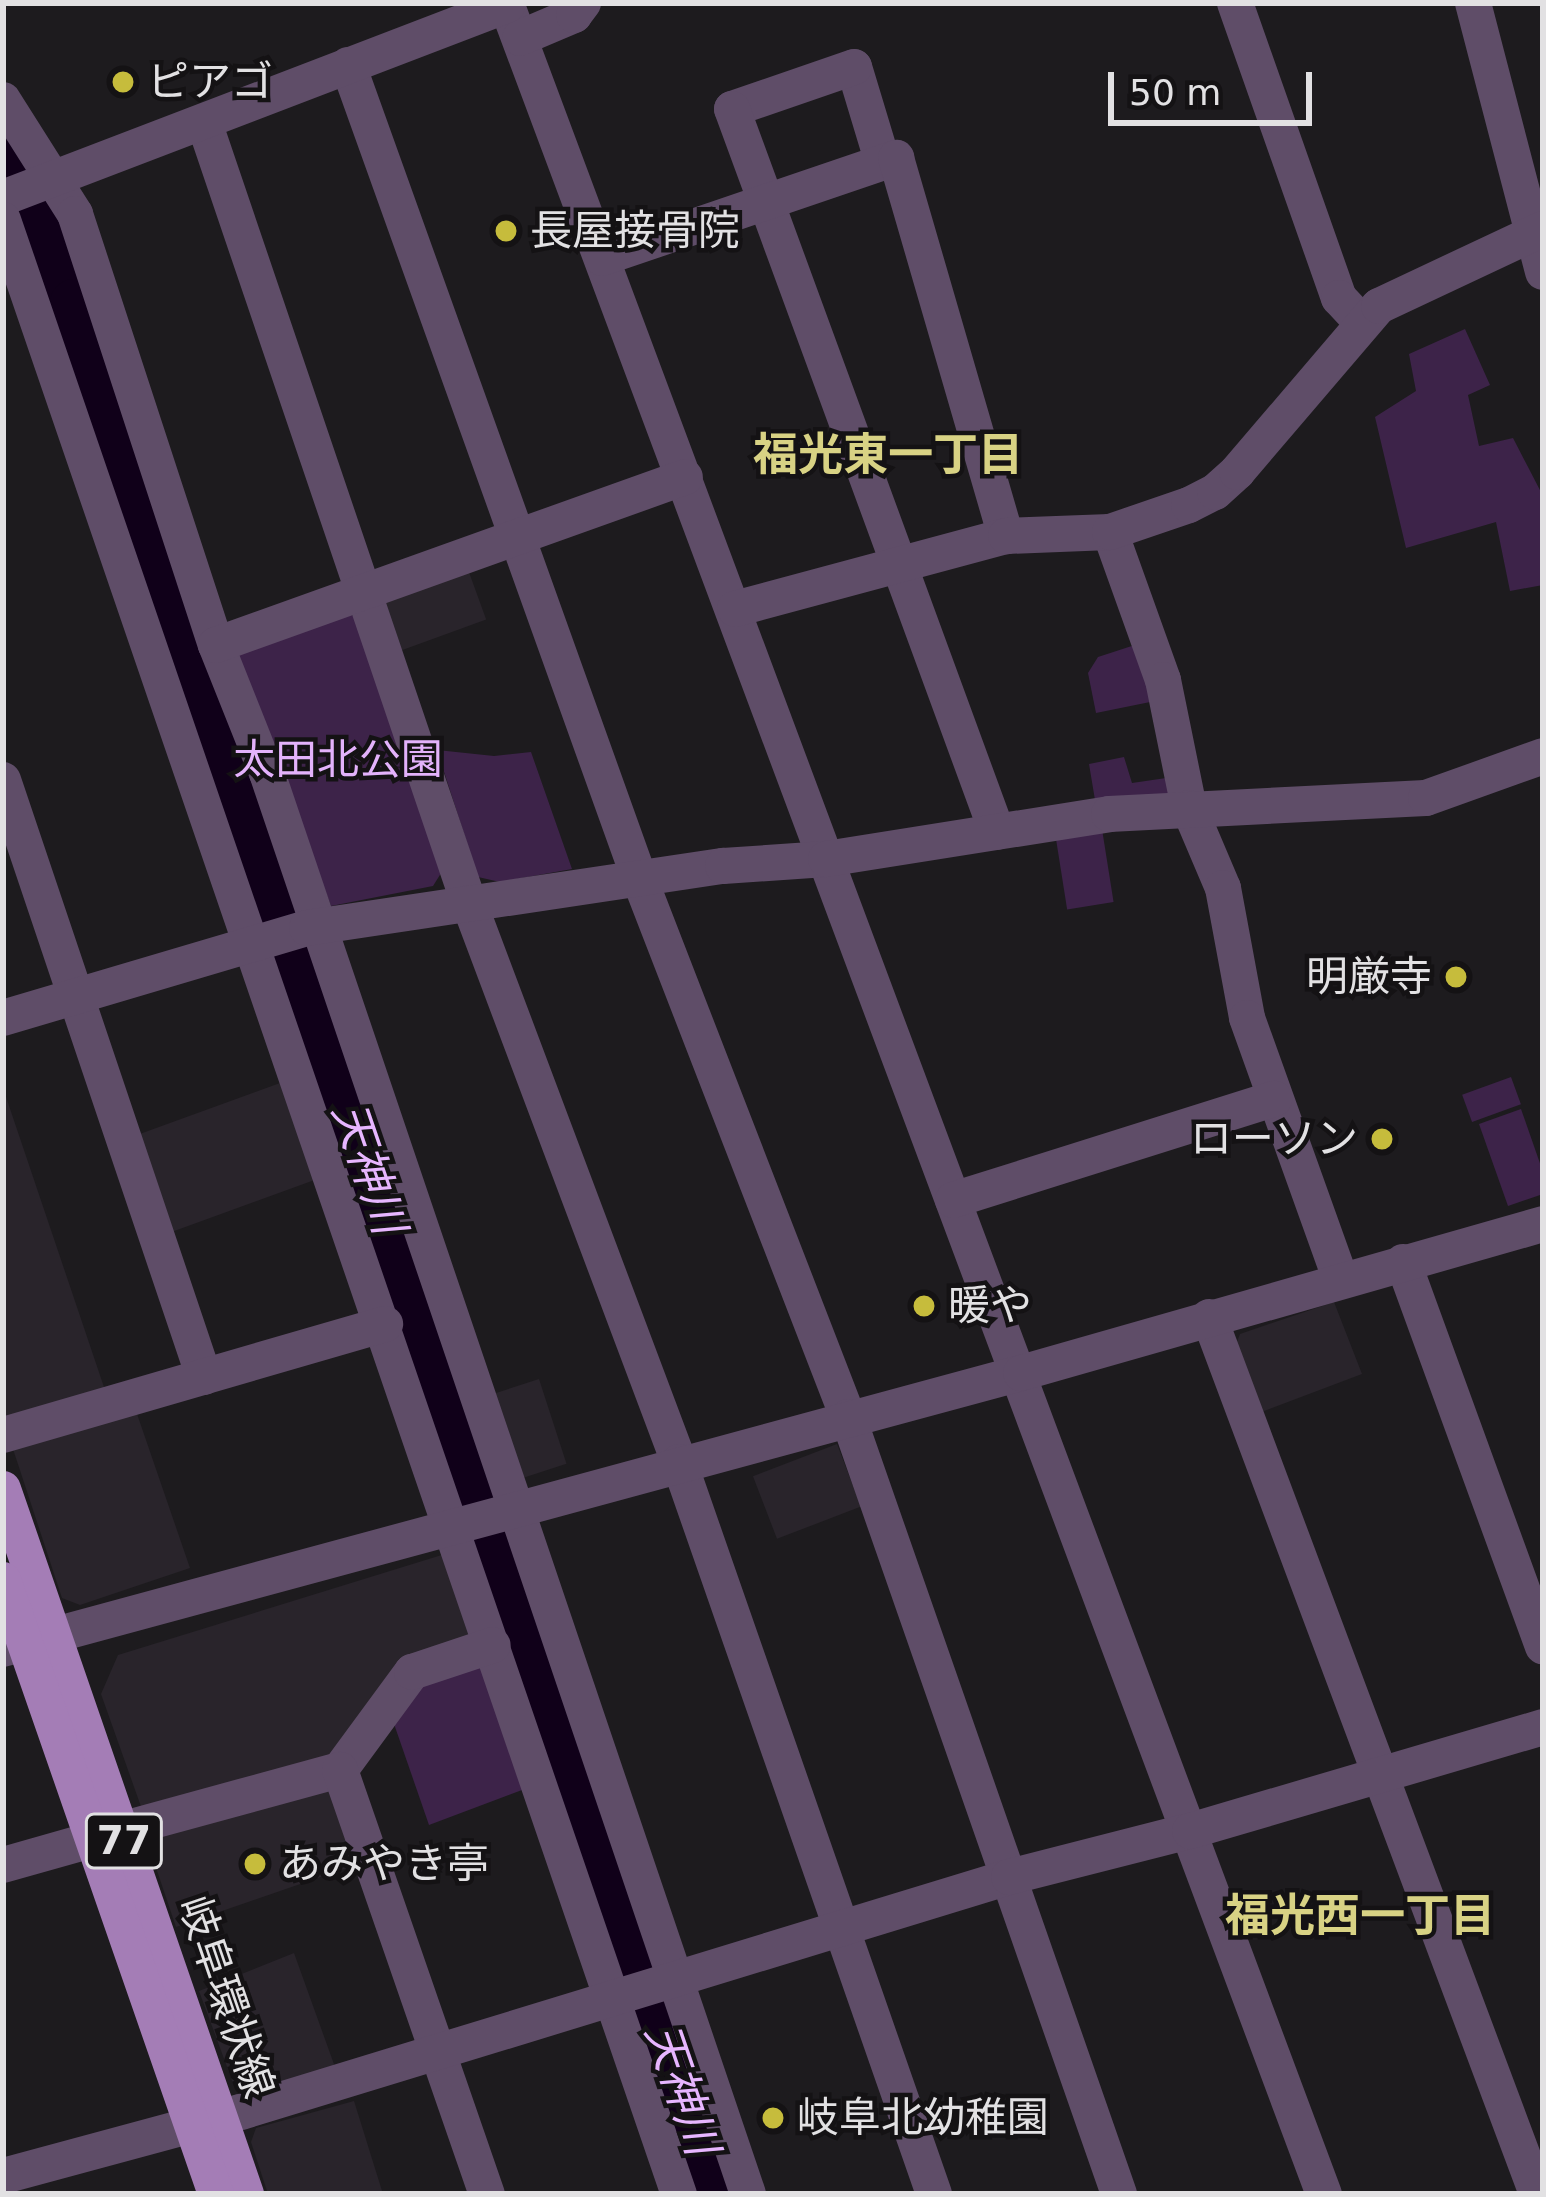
<!DOCTYPE html>
<html>
<head>
<meta charset="utf-8">
<style>
	body { margin:0 }
	#map { position:relative; width:1546px; height:2197px; overflow:hidden; background:#1d1b1e; font-family:"DejaVu Sans","Noto Sans JP",sans-serif }
	div>[style] { position:absolute }
	.built>* { inset:0; background:#29242b; transform-origin:0 0 }
	.green>* { inset:0; background:#3d2349; transform-origin:0 0 }
	.river>* { height:48px; margin:-24px; padding:0 24px; transform-origin:24px; border-radius:24px; background:#100019 }
	.minor>* { height:36px; margin:-18px; padding:0 18px; transform-origin:18px; border-radius:18px; background:#5f4d68 }
	.major>* { height:36px; margin:-18px; padding:0 18px; transform-origin:18px; border-radius:18px; background:#a47db6 }
	.dots>* { width:33px; height:33px; translate:-50% -50%; box-sizing:border-box; border:6px solid #141214; border-radius:50% }
	span { translate:-50% -50%; white-space:nowrap; text-align:center; line-height:1.15; -webkit-text-stroke:9px #141214; paint-order:stroke }
	.shield-label span { padding:3px 9px; background:#141214; border:3px solid; border-radius:9px; -webkit-text-stroke-width:0 }
	.shield-label { font-size:39px; color:#e2e1e3; font-weight:700 }
	.poi-label { font-size:42px; color:#e2e1e3 }
	.left { translate:0 -50%; text-align:left }
	.right { translate:-100% -50%; text-align:right }
	.park-label { font-size:42px; color:#e3b2fb }
	.street-label { font-size:42px; color:#e2e1e3 }
	.neighbourhood-label { font-size:45px; color:#d8d284; font-weight:700 }
	.water-label { font-size:45px; color:#e7b6ff; font-style:italic }
	.frame { position:absolute; inset:0; border:6px solid #e2e1e3; pointer-events:none }
	.scale { position:absolute; left:1108px; top:72px; width:204px; height:54px; box-sizing:border-box; border:6px solid #e2e1e3; border-top:0; padding-left:15px; font-size:36px; line-height:42px; white-space:nowrap; color:#e2e1e3; -webkit-text-stroke:9px #141214; paint-order:stroke }
</style>
</head>
<body>
<div id="map">
	<div class="built">
		<div style="left:466px;top:564px;width:59px;height:92px;rotate:70deg"></div>
		<div style="left:291px;top:1079px;width:103px;height:169px;rotate:70deg"></div>
		<div style="clip-path:polygon(3px 1088px,106px 1393px,5px 1421px,3px 1416px)"></div>
		<div style="clip-path:polygon(1334px 1302px,1362px 1374px,1259px 1413px,1235px 1347px,1240px 1334px)"></div>
		<div style="left:539px;top:1379px;width:89px;height:59px;rotate:72deg"></div>
		<div style="clip-path:polygon(136px 1411px,190px 1568px,80px 1605px,62px 1598px,12px 1446px)"></div>
		<div style="left:837px;top:1444px;width:67px;height:90px;rotate:69deg"></div>
		<div style="clip-path:polygon(445px 1554px,470px 1616px,470px 1644px,328px 1764px,144px 1815px,101px 1694px,118px 1655px)"></div>
		<div style="clip-path:polygon(328px 1785px,364px 1862px,176px 1927px,145px 1835px)"></div>
		<div style="clip-path:polygon(294px 1953px,335px 2067px,252px 2092px,233px 2083px,199px 1991px)"></div>
		<div style="clip-path:polygon(354px 2101px,383px 2194px,268px 2194px,251px 2142px,256px 2128px)"></div>
	</div>
	<div class="green">
		<div style="clip-path:polygon(1465px 329px,1490px 385px,1468px 395px,1479px 446px,1513px 438px,1543px 496px,1543px 585px,1510px 591px,1496px 522px,1406px 548px,1375px 417px,1416px 391px,1409px 354px)"></div>
		<div style="clip-path:polygon(341px 611px,359px 618px,443px 870px,433px 886px,331px 906px,234px 650px)"></div>
		<div style="clip-path:polygon(1141px 643px,1160px 700px,1096px 713px,1088px 673px,1098px 657px)"></div>
		<div style="clip-path:polygon(437px 750px,494px 756px,531px 752px,572px 869px,500px 882px,478px 877px)"></div>
		<div style="clip-path:polygon(1124px 757px,1132px 783px,1173px 777px,1177px 798px,1097px 812px,1089px 764px)"></div>
		<div style="left:1102px;top:829px;width:74px;height:47px;rotate:81deg"></div>
		<div style="left:1511px;top:1077px;width:29px;height:52px;rotate:70deg"></div>
		<div style="clip-path:polygon(1521px 1109px,1543px 1172px,1543px 1194px,1508px 1206px,1479px 1124px)"></div>
		<div style="clip-path:polygon(476px 1661px,489px 1674px,530px 1787px,429px 1825px,393px 1721px,418px 1681px)"></div>
	</div>
	<div class="river">
		<div style="left:3px;top:149px;width:170px;rotate:65.2deg"></div>
		<div style="left:74px;top:303px;width:1998px;rotate:71.19deg"></div>
	</div>
	<div class="minor">
		<div style="left:506px;top:3px;width:2339px;rotate:69.53deg"></div>
		<div style="left:1235px;top:3px;width:313px;rotate:70.6deg"></div>
		<div style="left:1339px;top:298px;width:34px;rotate:47deg"></div>
		<div style="left:1473px;top:3px;width:278px;rotate:75.4deg"></div>
		<div style="left:520px;top:38px;width:59px;rotate:-23.1deg"></div>
		<div style="left:574px;top:15px;width:15px;rotate:-53deg"></div>
		<div style="left:348px;top:65px;width:866px;rotate:70.29deg"></div>
		<div style="left:640px;top:880px;width:576px;rotate:68.83deg"></div>
		<div style="left:848px;top:1417px;width:823px;rotate:70.77deg"></div>
		<div style="left:3px;top:100px;width:135px;rotate:57.7deg"></div>
		<div style="left:75px;top:214px;width:453px;rotate:71.9deg"></div>
		<div style="left:216px;top:645px;width:138px;rotate:68.3deg"></div>
		<div style="left:267px;top:773px;width:1500px;rotate:71.3deg"></div>
		<div style="left:205px;top:125px;width:822px;rotate:71.26deg"></div>
		<div style="left:469px;top:903px;width:597px;rotate:69.41deg"></div>
		<div style="left:679px;top:1462px;width:775px;rotate:70.79deg"></div>
		<div style="left:883px;top:163px;width:100px;rotate:-106.8deg"></div>
		<div style="left:854px;top:67px;width:129px;rotate:161deg"></div>
		<div style="left:732px;top:109px;width:770px;rotate:69.87deg"></div>
		<div style="left:3px;top:198px;width:540px;rotate:-20.95deg"></div>
		<div style="left:3px;top:220px;width:2087px;rotate:71.1deg"></div>
		<div style="left:602px;top:258px;width:311px;rotate:-18.8deg"></div>
		<div style="left:896px;top:158px;width:394px;rotate:73.8deg"></div>
		<div style="left:1110px;top:532px;width:157px;rotate:70.3deg"></div>
		<div style="left:1163px;top:680px;width:131px;rotate:78.5deg"></div>
		<div style="left:1189px;top:808px;width:87px;rotate:67deg"></div>
		<div style="left:1223px;top:888px;width:132px;rotate:79.5deg"></div>
		<div style="left:1247px;top:1018px;width:278px;rotate:70.3deg"></div>
		<div style="left:735px;top:609px;width:281px;rotate:-15.1deg"></div>
		<div style="left:1006px;top:536px;width:104px;rotate:-2.2deg"></div>
		<div style="left:1110px;top:532px;width:83px;rotate:-18.9deg"></div>
		<div style="left:1189px;top:505px;width:29px;rotate:-27deg"></div>
		<div style="left:1215px;top:492px;width:30px;rotate:-42deg"></div>
		<div style="left:1237px;top:472px;width:218px;rotate:-49.5deg"></div>
		<div style="left:1379px;top:306px;width:181px;rotate:-25.2deg"></div>
		<div style="left:216px;top:645px;width:498px;rotate:-19.7deg"></div>
		<div style="left:3px;top:780px;width:630px;rotate:71.39deg"></div>
		<div style="left:3px;top:1018px;width:317px;rotate:-16.5deg"></div>
		<div style="left:307px;top:928px;width:421px;rotate:-8.5deg"></div>
		<div style="left:723px;top:866px;width:103px;rotate:-3.9deg"></div>
		<div style="left:826px;top:859px;width:287px;rotate:-9deg"></div>
		<div style="left:1109px;top:814px;width:317px;rotate:-2.9deg"></div>
		<div style="left:1426px;top:798px;width:124px;rotate:-19.7deg"></div>
		<div style="left:953px;top:1200px;width:337px;rotate:-17.5deg"></div>
		<div style="left:1403px;top:1262px;width:409px;rotate:70deg"></div>
		<div style="left:1209px;top:1317px;width:936px;rotate:69.49deg"></div>
		<div style="left:3px;top:1435px;width:398px;rotate:-16.2deg"></div>
		<div style="left:3px;top:1649px;width:1055px;rotate:-15.17deg"></div>
		<div style="left:1021px;top:1373px;width:543px;rotate:-15.93deg"></div>
		<div style="left:340px;top:1770px;width:122px;rotate:-53.7deg"></div>
		<div style="left:412px;top:1672px;width:85px;rotate:-18.4deg"></div>
		<div style="left:120px;top:1830px;width:228px;rotate:-15.3deg"></div>
		<div style="left:340px;top:1770px;width:449px;rotate:70.9deg"></div>
		<div style="left:3px;top:1865px;width:96px;rotate:-15.8deg"></div>
		<div style="left:3px;top:2176px;width:246px;rotate:-15.1deg"></div>
		<div style="left:241px;top:2112px;width:803px;rotate:-17.01deg"></div>
		<div style="left:1009px;top:1877px;width:187px;rotate:-14.3deg"></div>
		<div style="left:1190px;top:1831px;width:368px;rotate:-16.4deg"></div>
	</div>
	<div class="major">
		<div style="left:3px;top:1489px;width:746px;rotate:70.98deg"></div>
		<div style="left:3px;top:1580px;width:650px;rotate:70.87deg"></div>
	</div>
	<div class="dots">
		<div style="left:123px;top:82px;background:#c6bc3c"></div>
		<div style="left:506px;top:231px;background:#c6bc3c"></div>
		<div style="left:1456px;top:977px;background:#c6bc3c"></div>
		<div style="left:1382px;top:1139px;background:#c6bc3c"></div>
		<div style="left:924px;top:1306px;background:#c6bc3c"></div>
		<div style="left:255px;top:1864px;background:#c6bc3c"></div>
		<div style="left:773px;top:2118px;background:#c6bc3c"></div>
	</div>
	<div class="shield-label">
		<span style="left:124px;top:1841px">77</span>
	</div>
	<div class="poi-label">
		<span class="left" style="left:147px;top:82px">ピアゴ</span>
		<span class="left" style="left:530px;top:231px">長屋接骨院</span>
		<span class="right" style="left:1432px;top:977px">明厳寺</span>
		<span class="right" style="left:1358px;top:1139px">ローソン</span>
		<span class="left" style="left:948px;top:1306px">暖や</span>
		<span class="left" style="left:279px;top:1864px">あみやき亭</span>
		<span class="left" style="left:797px;top:2118px">岐阜北幼稚園</span>
	</div>
	<div class="park-label">
		<span style="left:338px;top:760px">太田北公園</span>
	</div>
	<div class="street-label">
		<span style="left:226px;top:1997px;rotate:71deg">岐阜環状線</span>
	</div>
	<div class="neighbourhood-label">
		<span style="left:888px;top:455px">福光東一丁目</span>
		<span style="left:1360px;top:1916px">福光西一丁目</span>
	</div>
	<div class="water-label">
		<span style="left:369px;top:1168px;rotate:71deg">天神川</span>
		<span style="left:682px;top:2089px;rotate:71deg">天神川</span>
	</div>
	<div class="frame"></div>
	<div class="scale">50 m</div>
</div>
</body>
</html>
